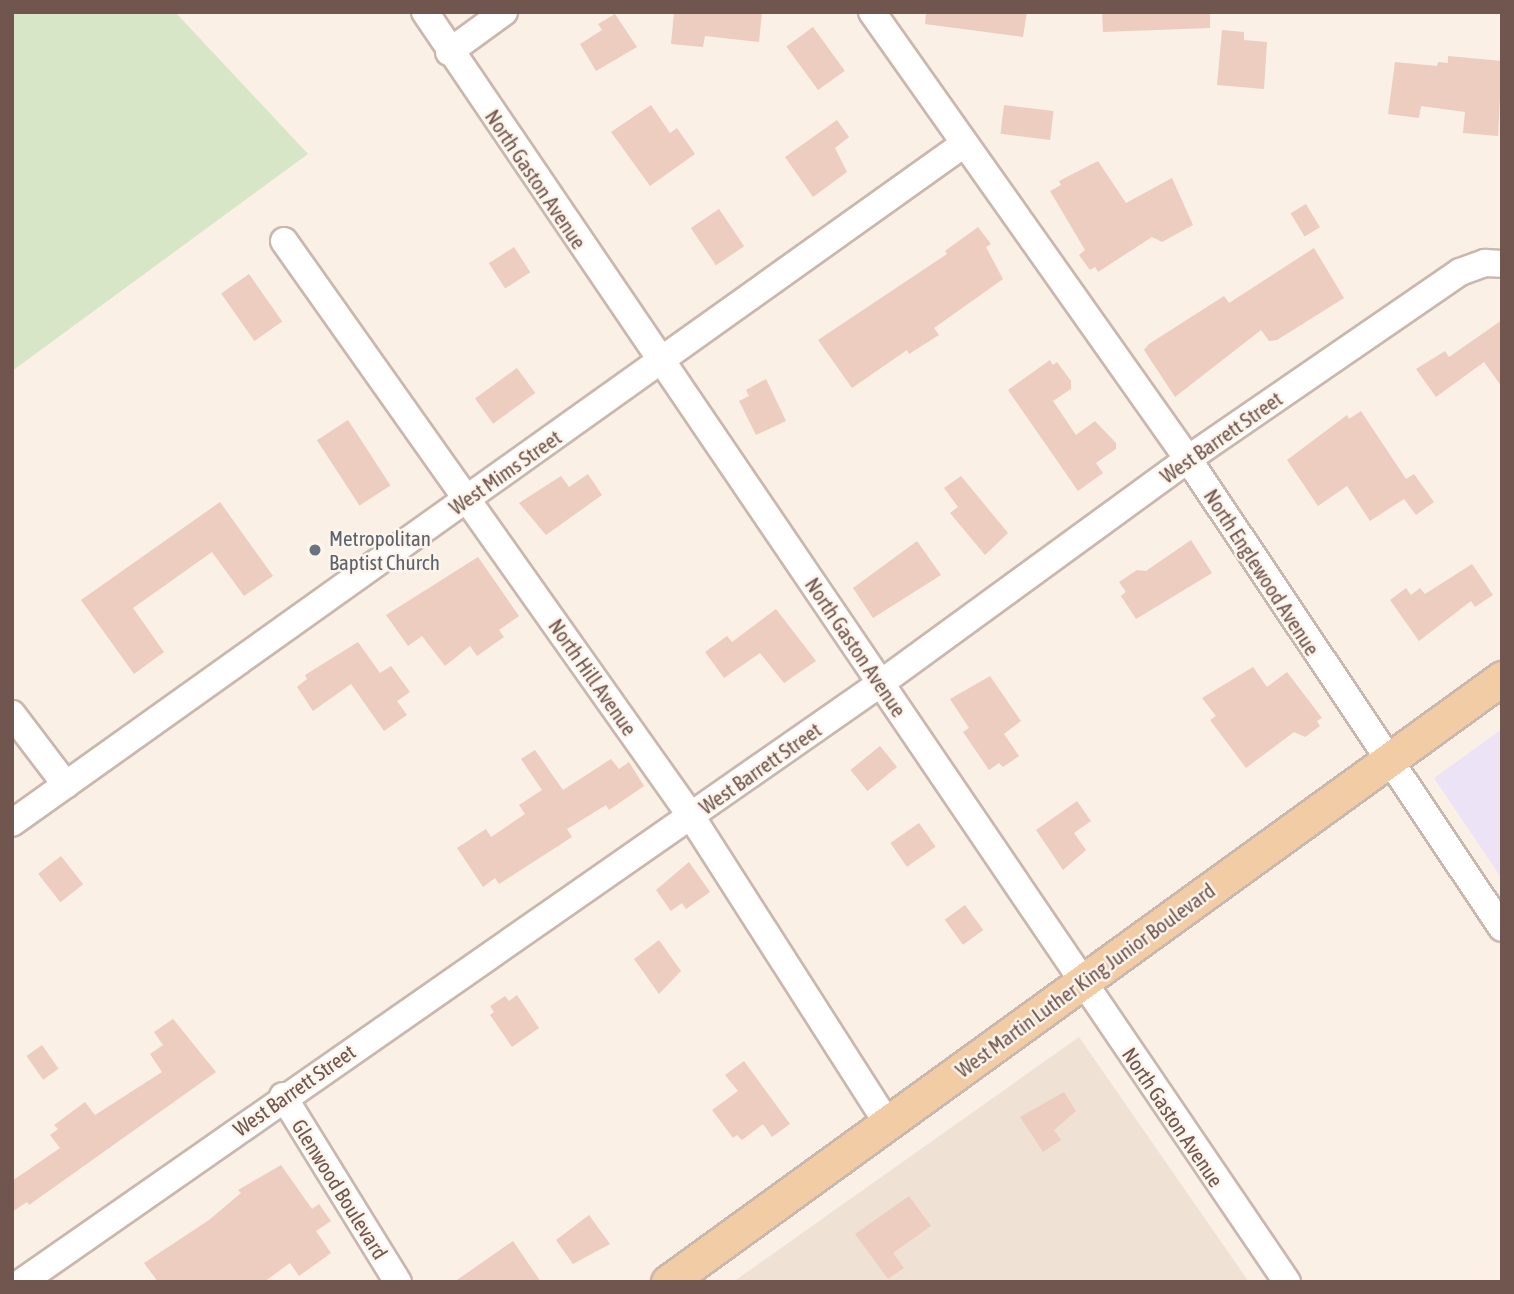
<!DOCTYPE html>
<html>
<head>
<meta charset="utf-8">
<style>
	body { margin:0 }
	#map { position:relative; width:1514px; height:1294px; overflow:hidden; background:#faf0e6; font-family:"Asap Condensed",sans-serif }
	div>[style] { position:absolute }
	.residential>* { inset:0; background:#f0e1d5 }
	.education>* { inset:0; background:#ede3f6 }
	.green>* { inset:0; background:#d6e6c6 }
	.building>* { inset:0; background:#eccdc0; transform-origin:0 0 }
	.roads { filter:drop-shadow(2px 0 #cab7ad) drop-shadow(-2px 0 #cab7ad) drop-shadow(0 2px #cab7ad) drop-shadow(0 -2px #cab7ad) }
	.minor>* { height:26px; margin:-13px; padding:0 13px; transform-origin:13px; border-radius:13px; background:#fff }
	.major>* { height:33px; margin:-16.5px; padding:0 16.5px; transform-origin:16.5px; border-radius:16.5px; background:#f1cca5 }
	.dots>* { width:19px; height:19px; translate:-50% -50%; box-sizing:border-box; border:4px solid #fdf4ec; border-radius:50% }
	span { translate:-50% -50%; white-space:nowrap; text-align:center; line-height:1.15; -webkit-text-stroke:5px #fdf4ec; paint-order:stroke }
	.street-label { font-size:21px; color:#70564e }
	.worship-label { font-size:21px; color:#5b616d }
	.left { translate:0 -50%; text-align:left }
	.frame { position:absolute; inset:0; border:14px solid #70564e; pointer-events:none }
</style>
</head>
<body>
<div id="map">
	<div class="residential">
		<div style="clip-path:polygon(1079px 1037px,1249px 1282px,733px 1282px)"></div>
	</div>
	<div class="education">
		<div style="clip-path:polygon(1502px 729px,1502px 879px,1434px 778px)"></div>
	</div>
	<div class="green">
		<div style="clip-path:polygon(12px 12px,175px 12px,308px 154px,12px 371px)"></div>
	</div>
	<div class="building">
		<div style="clip-path:polygon(674px 12px,762px 12px,759px 42px,705px 36px,703px 47px,671px 44px)"></div>
		<div style="clip-path:polygon(926px 12px,1027px 12px,1023px 37px,925px 24px)"></div>
		<div style="clip-path:polygon(1102px 12px,1210px 12px,1210px 28px,1103px 32px)"></div>
		<div style="clip-path:polygon(615px 14px,637px 47px,596px 71px,580px 44px,602px 30px,598px 24px)"></div>
		<div style="left:813px;top:27px;width:54px;height:33px;rotate:54deg"></div>
		<div style="clip-path:polygon(1222px 30px,1244px 32px,1244px 40px,1267px 42px,1264px 89px,1217px 85px)"></div>
		<div style="clip-path:polygon(1448px 56px,1502px 61px,1498px 136px,1463px 133px,1465px 112px,1421px 106px,1419px 118px,1388px 114px,1395px 62px,1437px 66px,1438px 62px,1448px 63px)"></div>
		<div style="clip-path:polygon(651px 105px,670px 133px,677px 128px,695px 154px,650px 186px,611px 132px)"></div>
		<div style="left:1004px;top:105px;width:50px;height:29px;rotate:7deg"></div>
		<div style="clip-path:polygon(837px 120px,849px 137px,835px 148px,847px 172px,813px 197px,785px 157px)"></div>
		<div style="clip-path:polygon(1098px 161px,1126px 203px,1172px 178px,1193px 225px,1162px 242px,1152px 237px,1098px 272px,1095px 267px,1090px 270px,1079px 255px,1085px 250px,1050px 191px,1061px 185px,1059px 181px)"></div>
		<div style="left:1306px;top:204px;width:27px;height:18px;rotate:59deg"></div>
		<div style="left:719px;top:209px;width:45px;height:34px;rotate:56deg"></div>
		<div style="clip-path:polygon(978px 227px,991px 244px,986px 247px,1003px 279px,934px 328px,939px 335px,909px 354px,907px 350px,852px 388px,818px 340px,947px 254px,945px 251px)"></div>
		<div style="left:514px;top:247px;width:30px;height:30px;rotate:57deg"></div>
		<div style="clip-path:polygon(1314px 248px,1344px 298px,1277px 340px,1269px 341px,1261px 330px,1175px 397px,1144px 350px,1149px 344px,1224px 296px,1229px 303px)"></div>
		<div style="left:249px;top:274px;width:58px;height:34px;rotate:55deg"></div>
		<div style="clip-path:polygon(1502px 320px,1502px 387px,1484px 362px,1436px 397px,1416px 369px,1445px 351px,1449px 357px)"></div>
		<div style="clip-path:polygon(1050px 360px,1053px 365px,1057px 362px,1071px 381px,1071px 389px,1053px 401px,1076px 435px,1095px 421px,1116px 443px,1116px 449px,1096px 463px,1103px 473px,1078px 491px,1008px 390px)"></div>
		<div style="left:517px;top:368px;width:31px;height:52px;rotate:54deg"></div>
		<div style="clip-path:polygon(766px 379px,786px 421px,756px 435px,739px 401px,749px 396px,746px 390px)"></div>
		<div style="clip-path:polygon(1361px 411px,1406px 479px,1414px 474px,1434px 502px,1416px 515px,1404px 499px,1370px 521px,1347px 486px,1318px 506px,1287px 460px,1347px 415px,1349px 419px)"></div>
		<div style="left:348px;top:420px;width:78px;height:37px;rotate:57deg"></div>
		<div style="clip-path:polygon(588px 474px,602px 495px,546px 535px,519px 503px,561px 476px,569px 487px)"></div>
		<div style="clip-path:polygon(961px 476px,1008px 533px,985px 555px,950px 513px,958px 507px,944px 488px)"></div>
		<div style="clip-path:polygon(220px 502px,273px 576px,244px 596px,212px 552px,133px 608px,164px 652px,134px 674px,81px 600px)"></div>
		<div style="clip-path:polygon(1191px 540px,1212px 573px,1136px 619px,1121px 596px,1126px 592px,1119px 582px,1137px 570px,1146px 571px)"></div>
		<div style="clip-path:polygon(917px 541px,941px 575px,873px 618px,853px 588px)"></div>
		<div style="clip-path:polygon(478px 557px,519px 616px,499px 630px,504px 637px,477px 656px,470px 646px,445px 666px,422px 636px,408px 646px,386px 615px)"></div>
		<div style="clip-path:polygon(1472px 564px,1493px 595px,1475px 607px,1471px 601px,1419px 641px,1390px 600px,1406px 588px,1411px 595px,1420px 588px,1425px 594px)"></div>
		<div style="clip-path:polygon(776px 609px,816px 661px,784px 683px,760px 653px,724px 678px,705px 652px,727px 636px,732px 642px)"></div>
		<div style="clip-path:polygon(358px 642px,380px 673px,391px 666px,410px 692px,397px 701px,407px 715px,384px 731px,351px 684px,313px 711px,297px 687px,307px 679px,305px 675px)"></div>
		<div style="clip-path:polygon(1253px 667px,1267px 687px,1287px 672px,1322px 718px,1317px 721px,1320px 726px,1305px 737px,1294px 732px,1246px 768px,1210px 720px,1216px 716px,1202px 698px)"></div>
		<div style="clip-path:polygon(990px 676px,1021px 721px,1004px 734px,1019px 756px,1003px 767px,999px 763px,989px 770px,963px 732px,969px 728px,950px 699px)"></div>
		<div style="left:880px;top:746px;width:27px;height:38px;rotate:51deg"></div>
		<div style="clip-path:polygon(535px 750px,563px 790px,611px 759px,619px 769px,629px 762px,644px 786px,609px 810px,606px 805px,567px 829px,572px 837px,499px 884px,495px 878px,483px 887px,457px 848px,486px 829px,491px 837px,525px 814px,519px 805px,542px 790px,521px 759px)"></div>
		<div style="clip-path:polygon(1077px 801px,1091px 821px,1074px 833px,1086px 850px,1063px 870px,1036px 830px)"></div>
		<div style="left:919px;top:823px;width:29px;height:35px;rotate:55deg"></div>
		<div style="left:61px;top:856px;width:36px;height:29px;rotate:52deg"></div>
		<div style="clip-path:polygon(689px 862px,710px 892px,686px 909px,682px 903px,671px 911px,656px 890px)"></div>
		<div style="left:965px;top:905px;width:31px;height:25px;rotate:54deg"></div>
		<div style="clip-path:polygon(659px 940px,681px 971px,659px 994px,634px 959px)"></div>
		<div style="clip-path:polygon(517px 995px,539px 1028px,512px 1047px,490px 1015px,494px 1012px,490px 1006px,505px 996px,509px 1001px)"></div>
		<div style="clip-path:polygon(173px 1019px,216px 1072px,29px 1205px,27px 1202px,12px 1212px,12px 1181px,60px 1148px,50px 1135px,58px 1129px,54px 1125px,85px 1102px,95px 1115px,162px 1072px,150px 1054px,163px 1045px,154px 1032px)"></div>
		<div style="left:42px;top:1045px;width:29px;height:19px;rotate:55deg"></div>
		<div style="clip-path:polygon(744px 1061px,790px 1124px,772px 1137px,763px 1124px,742px 1140px,737px 1135px,733px 1138px,712px 1110px,738px 1091px,725px 1075px)"></div>
		<div style="clip-path:polygon(1064px 1092px,1076px 1111px,1054px 1130px,1061px 1140px,1043px 1152px,1020px 1117px)"></div>
		<div style="clip-path:polygon(281px 1165px,312px 1209px,319px 1204px,331px 1221px,316px 1231px,331px 1253px,299px 1276px,290px 1263px,264px 1282px,158px 1282px,144px 1263px,209px 1220px,241px 1193px,238px 1190px)"></div>
		<div style="clip-path:polygon(909px 1196px,931px 1226px,893px 1253px,904px 1268px,888px 1279px,855px 1234px)"></div>
		<div style="clip-path:polygon(589px 1215px,610px 1244px,573px 1264px,556px 1240px)"></div>
		<div style="clip-path:polygon(513px 1241px,541px 1282px,454px 1282px)"></div>
	</div>
	<div class="roads">
		<div class="minor">
			<div style="left:425px;top:12px;width:1535px;rotate:55.83deg"></div>
			<div style="left:872px;top:12px;width:547px;rotate:54.74deg"></div>
			<div style="left:1188px;top:459px;width:564px;rotate:56.2deg"></div>
			<div style="left:449px;top:52px;width:68px;rotate:-36deg"></div>
			<div style="left:284px;top:241px;width:704px;rotate:54.71deg"></div>
			<div style="left:691px;top:816px;width:364px;rotate:57.4deg"></div>
			<div style="left:12px;top:714px;width:89px;rotate:52.7deg"></div>
			<div style="left:12px;top:823px;width:1169px;rotate:-35.5deg"></div>
			<div style="left:283px;top:1096px;width:219px;rotate:58.3deg"></div>
			<div style="left:22px;top:1282px;width:1047px;rotate:-34.89deg"></div>
			<div style="left:881px;top:683px;width:380px;rotate:-36.1deg"></div>
			<div style="left:1188px;top:459px;width:330px;rotate:-34.5deg"></div>
			<div style="left:1460px;top:272px;width:27px;rotate:-20deg"></div>
			<div style="left:1485px;top:263px;width:17px;rotate:3deg"></div>
		</div>
		<div class="major">
			<div style="left:668px;top:1282px;width:1030px;rotate:-35.91deg"></div>
		</div>
	</div>
	<div class="dots">
		<div style="left:315px;top:550px;background:#6b7280"></div>
	</div>
	<div class="street-label">
		<span style="left:536px;top:179px;rotate:56deg">North Gaston Avenue</span>
		<span style="left:1221px;top:437px;rotate:-35deg">West Barrett Street</span>
		<span style="left:505px;top:472px;rotate:-35deg">West Mims Street</span>
		<span style="left:1262px;top:572px;rotate:57deg">North Englewood Avenue</span>
		<span style="left:856px;top:647px;rotate:56deg">North Gaston Avenue</span>
		<span style="left:593px;top:677px;rotate:55deg">North Hill Avenue</span>
		<span style="left:760px;top:768px;rotate:-35deg">West Barrett Street</span>
		<span style="left:1085px;top:980px;rotate:-36deg">West Martin Luther King Junior Boulevard</span>
		<span style="left:294px;top:1090px;rotate:-35deg">West Barrett Street</span>
		<span style="left:1173px;top:1117px;rotate:56deg">North Gaston Avenue</span>
		<span style="left:340px;top:1189px;rotate:58deg">Glenwood Boulevard</span>
	</div>
	<div class="worship-label">
		<span class="left" style="left:329px;top:550px">Metropolitan<br>Baptist Church</span>
	</div>
	<div class="frame"></div>
</div>
</body>
</html>
